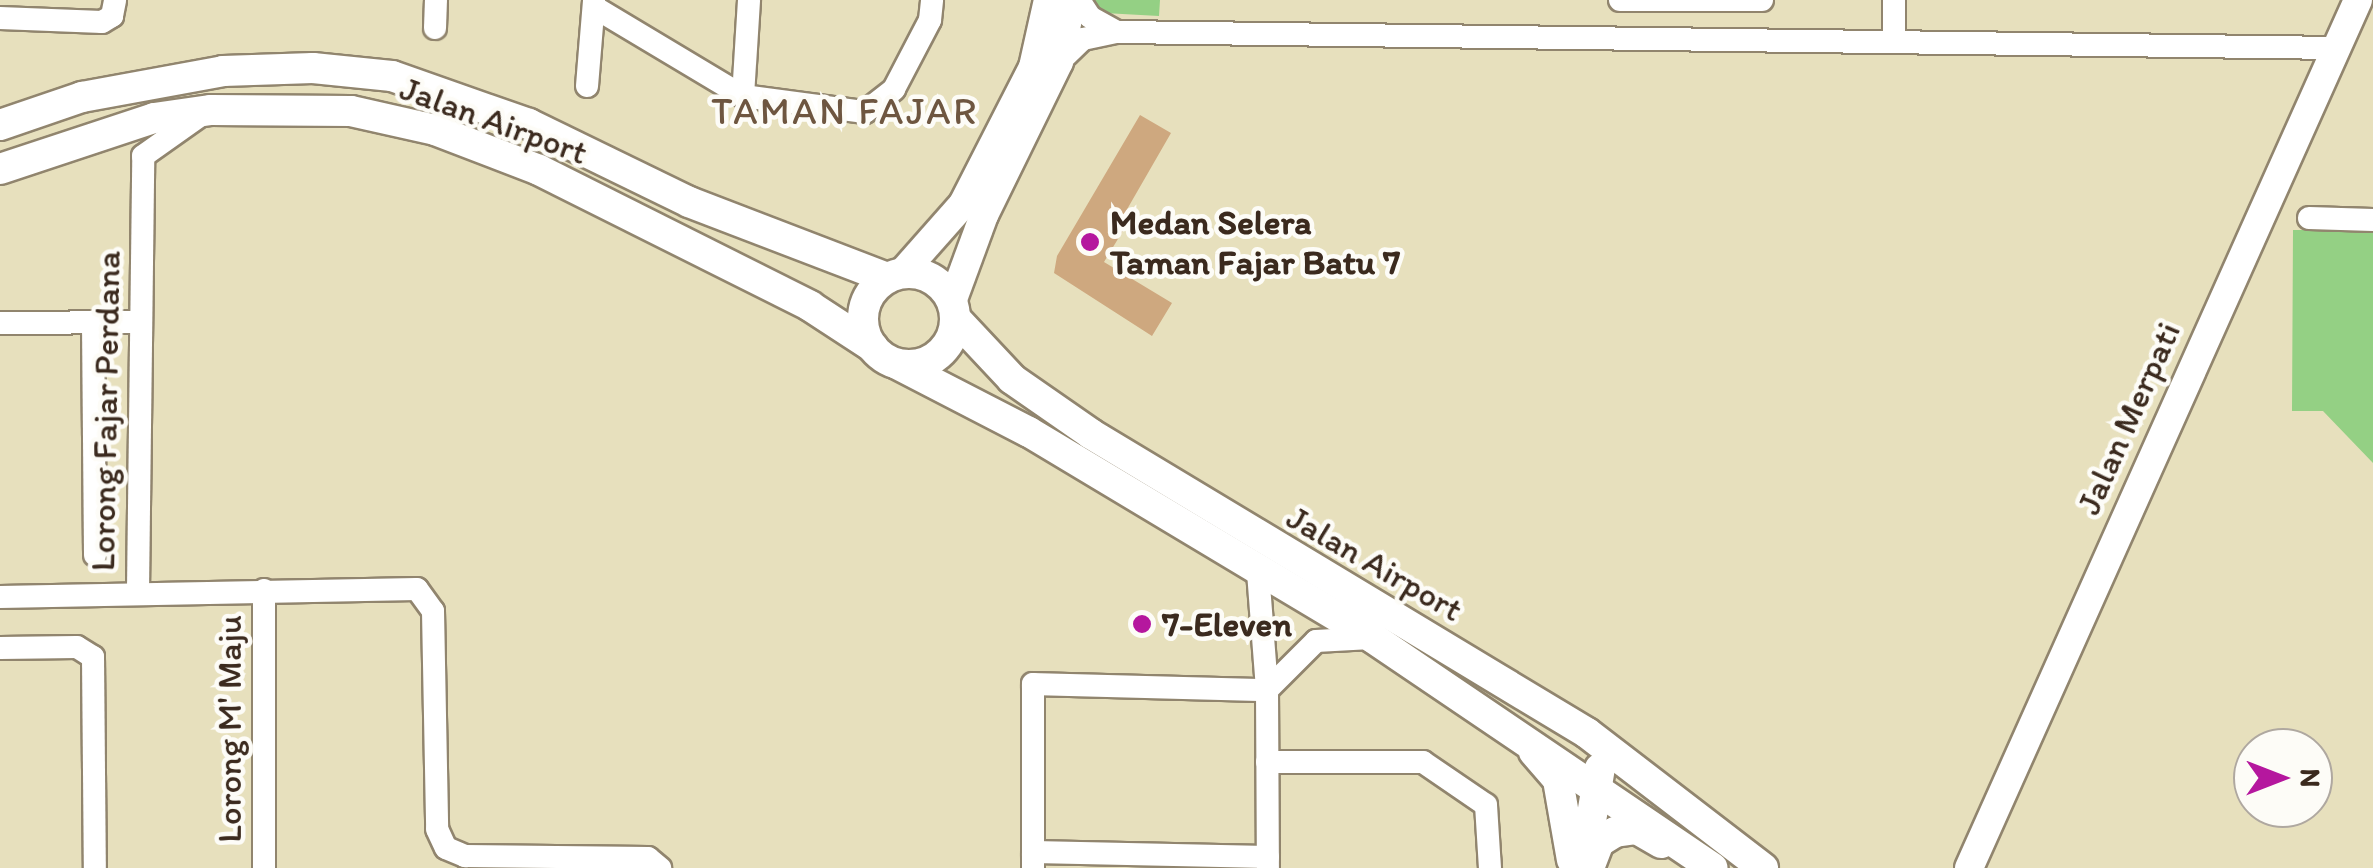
<!DOCTYPE html>
<html>
<head>
<meta charset="utf-8">
<style>
	body { margin:0 }
	#map { position:relative; width:2373px; height:868px; overflow:hidden; background:#e7e0bd; font-family:Itim,sans-serif }
	div>[style] { position:absolute }
	.green>* { inset:0; background:#94d084 }
	.building>* { inset:0; background:#cea87f }
	.roads { filter:drop-shadow(2px 0 #91856e) drop-shadow(-2px 0 #91856e) drop-shadow(0 2px #91856e) drop-shadow(0 -2px #91856e) }
	.minor>* { height:22px; margin:-11px; padding:0 11px; transform-origin:11px; border-radius:11px; background:#fff }
	.tertiary>* { height:28px; margin:-14px; padding:0 14px; transform-origin:14px; border-radius:14px; background:#fff }
	.secondary>* { height:30px; margin:-15px; padding:0 15px; transform-origin:15px; border-radius:15px; background:#fff }
	.secondary>.ring { margin:-15px; padding:0; box-sizing:content-box; background:none; border:30px solid #fff; border-radius:50% }
	.dots>* { width:28px; height:28px; translate:-50% -50%; box-sizing:border-box; border:5px solid #fdfcf7; border-radius:50% }
	span { translate:-50% -50%; white-space:nowrap; text-align:center; line-height:1.15; -webkit-text-stroke:9px #fdfcf7; paint-order:stroke }
	.street-label { font-size:35px; color:#3b2a1e }
	.poi-label { font-size:35px; color:#3b2a1e; font-weight:700 }
	.left { translate:0 -50%; text-align:left }
	.neighbourhood-label { font-size:38px; color:#6e5640; letter-spacing:2.5px }
	.north { position:absolute; left:2233px; top:728px; width:100px; height:100px; box-sizing:border-box; background:#fdfcf7; border:2px solid #afa8a0; border-radius:50%; rotate:90deg; font-size:28px; font-weight:700; line-height:40px; text-align:center; color:#3b2a1e }
	.north::after { content:''; display:block; margin:auto; width:35px; height:45px; background:#b5179e; clip-path:polygon(50% 0,100% 100%,50% 72%,0 100%) }
</style>
</head>
<body>
<div id="map">
	<div class="green">
		<div style="clip-path:polygon(1094px 0,1160px 0,1159px 16px,1104px 13px)"></div>
		<div style="clip-path:polygon(2293px 230px,2373px 230px,2373px 463px,2323px 411px,2292px 411px)"></div>
	</div>
	<div class="building">
		<div style="clip-path:polygon(1140px 115px,1171px 133px,1118px 225px,1124px 229px,1104px 262px,1172px 303px,1152px 336px,1054px 273px,1057px 256px)"></div>
	</div>
	<div class="roads">
		<div class="minor">
			<div style="left:1079px;top:0;width:20px;rotate:57deg"></div>
			<div style="left:1090px;top:17px;width:31px;rotate:29deg"></div>
			<div style="left:1620px;top:0;width:142px"></div>
			<div style="left:1894px;top:0;width:42px;rotate:90deg"></div>
			<div style="left:594px;top:7px;width:174px;rotate:30.9deg"></div>
			<div style="left:743px;top:96px;width:123px;rotate:7.5deg"></div>
			<div style="left:865px;top:112px;width:37px;rotate:-38deg"></div>
			<div style="left:894px;top:89px;width:78px;rotate:-62.4deg"></div>
			<div style="left:930px;top:20px;width:20px;rotate:-84deg"></div>
			<div style="left:0;top:18px;width:102px;rotate:2.2deg"></div>
			<div style="left:102px;top:22px;width:12px;rotate:-31deg"></div>
			<div style="left:112px;top:16px;width:16px;rotate:-79deg"></div>
			<div style="left:435px;top:28px;width:28px;rotate:-88deg"></div>
			<div style="left:1059px;top:62px;width:33px;rotate:-44deg"></div>
			<div style="left:1083px;top:39px;width:35px;rotate:-12deg"></div>
			<div style="left:1117px;top:32px;width:1217px;rotate:0.75deg"></div>
			<div style="left:587px;top:86px;width:86px;rotate:-85.3deg"></div>
			<div style="left:743px;top:96px;width:96px;rotate:-86.4deg"></div>
			<div style="left:143px;top:156px;width:71px;rotate:-35.3deg"></div>
			<div style="left:2309px;top:218px;width:64px;rotate:1.8deg"></div>
			<div style="left:0;top:323px;width:141px;rotate:-0.4deg"></div>
			<div style="left:93px;top:323px;width:232px;rotate:89.5deg"></div>
			<div style="left:1258px;top:572px;width:118px;rotate:85.6deg"></div>
			<div style="left:1267px;top:690px;width:178px;rotate:89.7deg"></div>
			<div style="left:138px;top:590px;width:434px;rotate:-89.3deg"></div>
			<div style="left:0;top:597px;width:417px;rotate:-1.1deg"></div>
			<div style="left:417px;top:589px;width:27px;rotate:54deg"></div>
			<div style="left:433px;top:611px;width:218px;rotate:88.9deg"></div>
			<div style="left:437px;top:829px;width:21px;rotate:65deg"></div>
			<div style="left:446px;top:848px;width:21px;rotate:23deg"></div>
			<div style="left:465px;top:856px;width:183px;rotate:0.6deg"></div>
			<div style="left:648px;top:858px;width:16px;rotate:40deg"></div>
			<div style="left:0;top:648px;width:77px;rotate:-0.7deg"></div>
			<div style="left:77px;top:647px;width:19px;rotate:32deg"></div>
			<div style="left:93px;top:657px;width:211px;rotate:89.5deg"></div>
			<div style="left:1267px;top:690px;width:69px;rotate:-45deg"></div>
			<div style="left:1316px;top:641px;width:55px;rotate:-3.1deg"></div>
			<div style="left:1267px;top:762px;width:156px"></div>
			<div style="left:1423px;top:762px;width:76px;rotate:34.3deg"></div>
			<div style="left:1486px;top:805px;width:63px;rotate:86.4deg"></div>
			<div style="left:1033px;top:852px;width:235px;rotate:1.2deg"></div>
			<div style="left:264px;top:868px;width:278px;rotate:-90deg"></div>
			<div style="left:1033px;top:868px;width:184px;rotate:-90deg"></div>
			<div style="left:1033px;top:684px;width:234px;rotate:1.5deg"></div>
		</div>
		<div class="tertiary">
			<div style="left:902px;top:273px;width:92px;rotate:-48.5deg"></div>
			<div style="left:963px;top:204px;width:154px;rotate:-62.9deg"></div>
			<div style="left:1033px;top:67px;width:69px;rotate:-77.4deg"></div>
			<div style="left:952px;top:302px;width:93px;rotate:-69.8deg"></div>
			<div style="left:984px;top:215px;width:170px;rotate:-63.9deg"></div>
			<div style="left:1059px;top:62px;width:63px;rotate:-78.2deg"></div>
			<div style="left:1969px;top:868px;width:951px;rotate:-65.86deg"></div>
		</div>
		<div class="secondary">
			<div style="left:0;top:125px;width:87px;rotate:-18.9deg"></div>
			<div style="left:82px;top:97px;width:143px;rotate:-10.4deg"></div>
			<div style="left:223px;top:71px;width:90px;rotate:-1.9deg"></div>
			<div style="left:313px;top:68px;width:79px;rotate:5.8deg"></div>
			<div style="left:392px;top:76px;width:145px;rotate:19.3deg"></div>
			<div style="left:529px;top:124px;width:178px;rotate:26deg"></div>
			<div style="left:689px;top:202px;width:212px;rotate:21deg"></div>
			<div style="left:0;top:169px;width:162px;rotate:-18.3deg"></div>
			<div style="left:154px;top:118px;width:58px;rotate:-8deg"></div>
			<div style="left:211px;top:110px;width:140px;rotate:0.4deg"></div>
			<div style="left:351px;top:111px;width:86px;rotate:12.7deg"></div>
			<div style="left:435px;top:130px;width:111px;rotate:21deg"></div>
			<div style="left:539px;top:170px;width:303px;rotate:26.6deg"></div>
			<div style="left:810px;top:306px;width:75px;rotate:33.1deg"></div>
			<div class="ring" style="left:863px;top:273px;width:62px;height:62px"></div>
			<div style="left:955px;top:318px;width:83px;rotate:46.9deg"></div>
			<div style="left:1012px;top:379px;width:96px;rotate:34.8deg"></div>
			<div style="left:1091px;top:434px;width:579px;rotate:31.08deg"></div>
			<div style="left:1587px;top:733px;width:222px;rotate:37.5deg"></div>
			<div style="left:897px;top:364px;width:148px;rotate:27.3deg"></div>
			<div style="left:1029px;top:432px;width:401px;rotate:30.9deg"></div>
			<div style="left:1373px;top:638px;width:410px;rotate:34.1deg"></div>
			<div style="left:1534px;top:752px;width:37px;rotate:49deg"></div>
			<div style="left:1558px;top:780px;width:81px;rotate:80.1deg"></div>
			<div style="left:1583px;top:868px;width:101px;rotate:-80.4deg"></div>
			<div style="left:1589px;top:868px;width:28px;rotate:-69deg"></div>
			<div style="left:1599px;top:842px;width:19px;rotate:-32deg"></div>
			<div style="left:1615px;top:832px;width:22px;rotate:-8deg"></div>
			<div style="left:1637px;top:829px;width:28px;rotate:30deg"></div>
		</div>
	</div>
	<div class="dots">
		<div style="left:1090px;top:242px;background:#b5179e"></div>
		<div style="left:1142px;top:624px;background:#b5179e"></div>
	</div>
	<div class="street-label">
		<span style="left:494px;top:120px;rotate:20deg">Jalan Airport</span>
		<span style="left:105px;top:411px;rotate:-89deg">Lorong Fajar Perdana</span>
		<span style="left:2128px;top:418px;rotate:-66deg">Jalan Merpati</span>
		<span style="left:1375px;top:563px;rotate:30deg">Jalan Airport</span>
		<span style="left:229px;top:729px;rotate:-90deg">Lorong M' Maju</span>
	</div>
	<div class="poi-label">
		<span class="left" style="left:1110px;top:242px">Medan Selera<br>Taman Fajar Batu 7</span>
		<span class="left" style="left:1162px;top:624px">7-Eleven</span>
	</div>
	<div class="neighbourhood-label">
		<span style="left:845px;top:112px">TAMAN FAJAR</span>
	</div>
	<div class="north">N</div>
</div>
</body>
</html>
